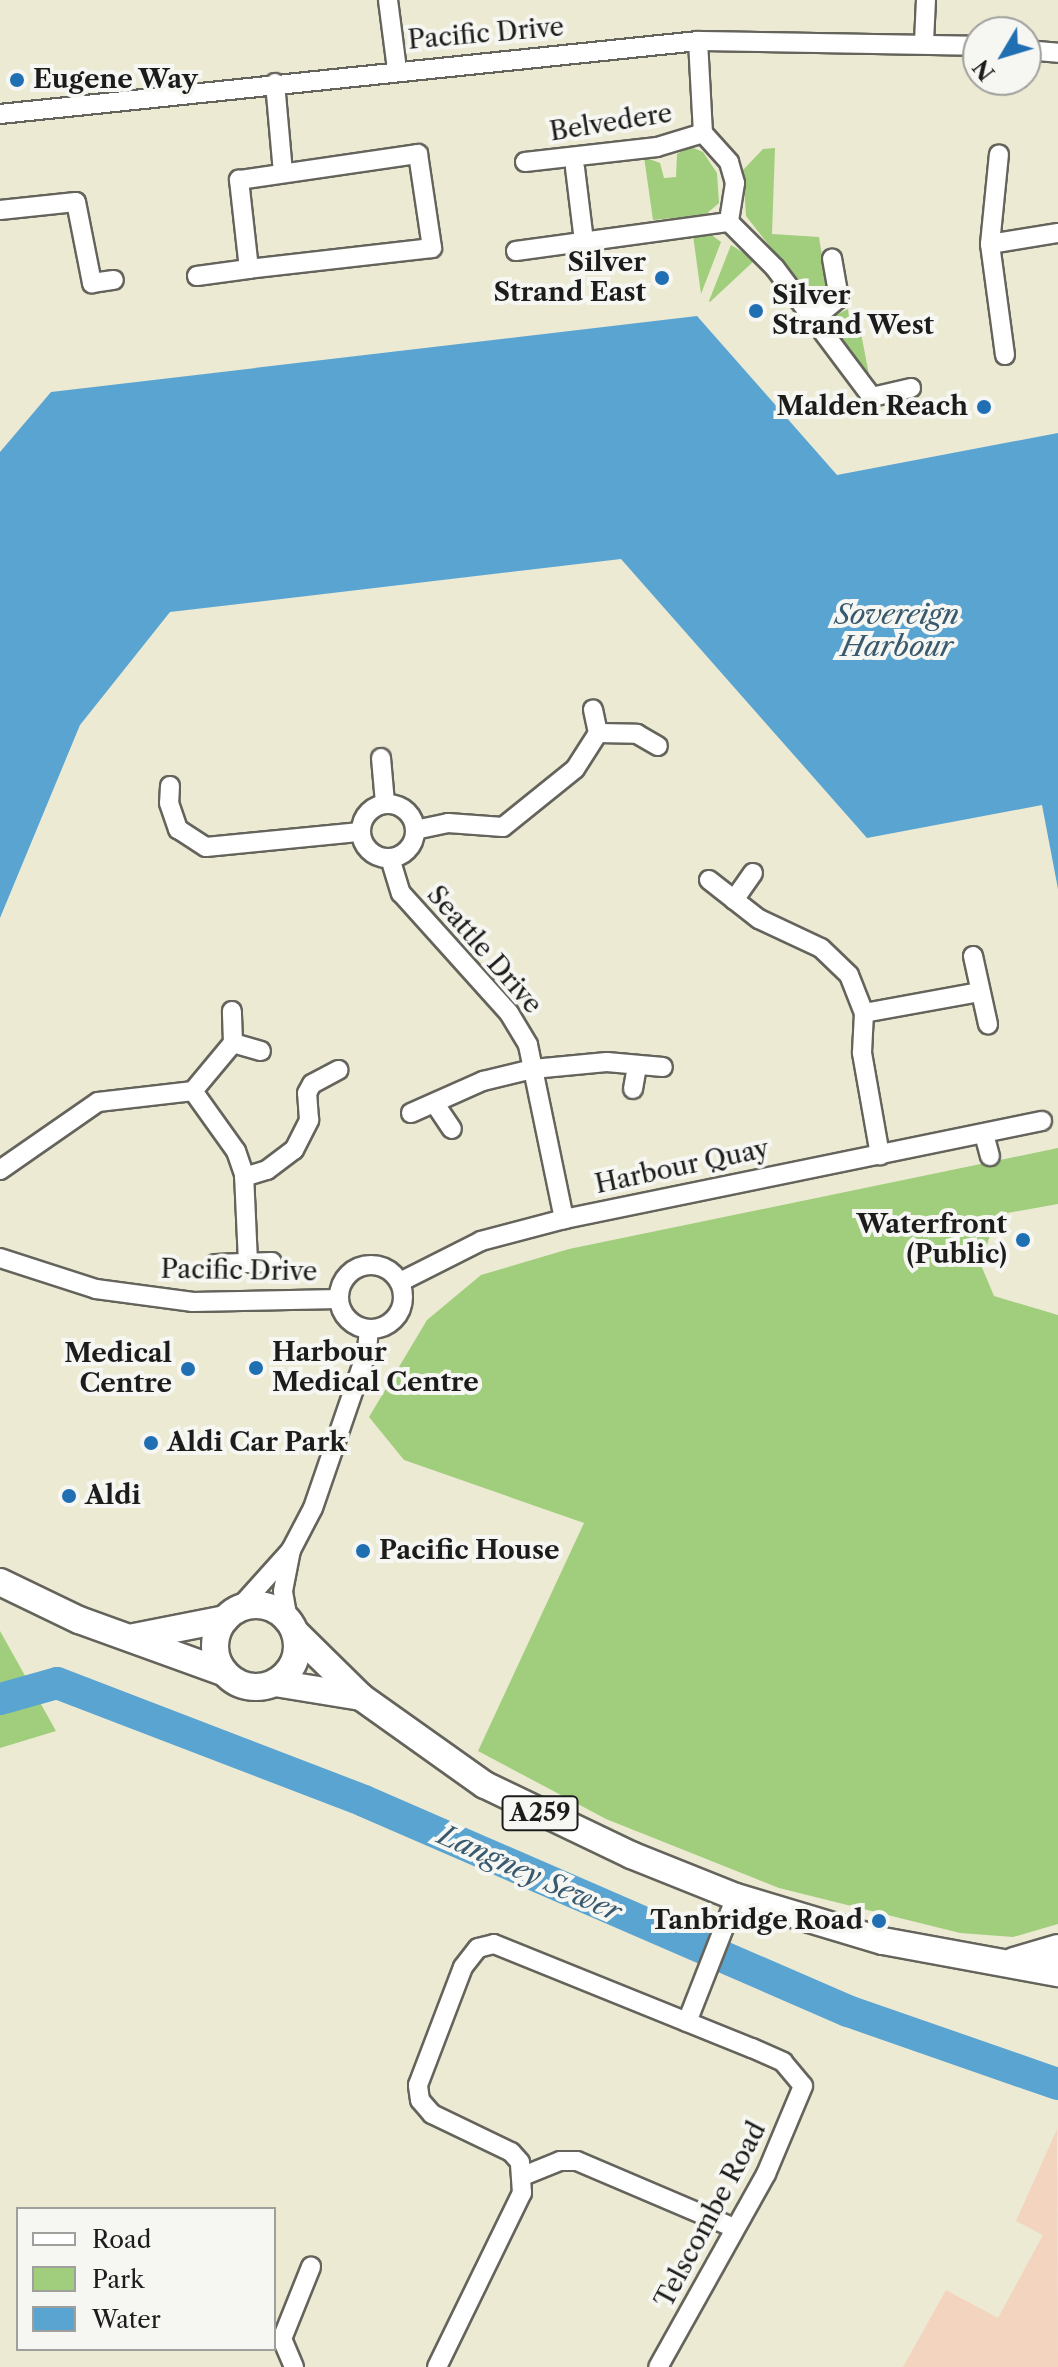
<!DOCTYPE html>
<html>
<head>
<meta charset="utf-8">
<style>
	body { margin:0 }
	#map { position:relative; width:1058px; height:2367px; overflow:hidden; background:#edead4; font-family:"Libre Caslon Text",serif }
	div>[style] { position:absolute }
	.built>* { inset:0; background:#f3d4bf }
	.green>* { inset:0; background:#a0ce7c }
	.water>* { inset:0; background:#5aa4d2 }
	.river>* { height:32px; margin:-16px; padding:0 16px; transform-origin:16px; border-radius:16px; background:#5aa4d2 }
	.roads { filter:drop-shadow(2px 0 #65645c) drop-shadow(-2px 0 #65645c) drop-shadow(0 2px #65645c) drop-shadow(0 -2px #65645c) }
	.street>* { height:18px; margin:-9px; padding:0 9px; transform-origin:9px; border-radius:9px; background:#fff }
	.street>.ring { margin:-9px; padding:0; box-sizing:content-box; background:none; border:18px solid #fff; border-radius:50% }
	.primary>* { height:26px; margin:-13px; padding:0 13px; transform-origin:13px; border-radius:13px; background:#fff }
	.primary>.ring { margin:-13px; padding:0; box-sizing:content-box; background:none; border:26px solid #fff; border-radius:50% }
	.dots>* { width:22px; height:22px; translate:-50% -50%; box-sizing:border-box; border:4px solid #f6f6f2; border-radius:50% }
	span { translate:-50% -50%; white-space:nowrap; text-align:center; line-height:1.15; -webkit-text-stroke:8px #f6f6f2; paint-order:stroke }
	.shield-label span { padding:2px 6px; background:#f6f6f2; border:2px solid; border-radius:6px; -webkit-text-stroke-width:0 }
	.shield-label { font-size:24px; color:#1c1c1c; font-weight:700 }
	.street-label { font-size:26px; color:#1c1c1c }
	.poi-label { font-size:26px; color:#1c1c1c; font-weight:700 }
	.left { translate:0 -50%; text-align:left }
	.right { translate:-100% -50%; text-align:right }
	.water-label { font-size:28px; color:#38596e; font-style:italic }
	.legend { position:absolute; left:16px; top:2207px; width:260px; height:144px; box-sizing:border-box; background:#f6f6f2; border:2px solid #9f9f9c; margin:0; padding:10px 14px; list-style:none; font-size:24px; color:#1c1c1c }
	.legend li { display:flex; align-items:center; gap:16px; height:40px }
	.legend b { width:40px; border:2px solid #9f9f9c }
	.north { position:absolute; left:962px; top:16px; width:80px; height:80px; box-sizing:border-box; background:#f6f6f2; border:2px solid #9f9f9c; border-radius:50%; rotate:232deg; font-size:22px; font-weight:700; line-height:32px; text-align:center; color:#1c1c1c }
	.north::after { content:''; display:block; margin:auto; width:28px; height:36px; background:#1f6fb2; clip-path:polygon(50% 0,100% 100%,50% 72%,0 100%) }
</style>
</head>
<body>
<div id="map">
	<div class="built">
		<div style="clip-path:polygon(1057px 2129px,1058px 2367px,903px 2367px,946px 2290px,998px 2318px,1043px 2235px,1016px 2221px)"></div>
	</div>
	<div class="green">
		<div style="clip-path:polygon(691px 147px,703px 152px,717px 173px,719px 203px,705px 215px,653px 220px,644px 157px,660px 163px,664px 178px,676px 177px,677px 154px)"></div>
		<div style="clip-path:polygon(775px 148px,772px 234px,819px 237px,828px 293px,822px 301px,811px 299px,746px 216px,743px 170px,763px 149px)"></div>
		<div style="clip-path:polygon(693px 235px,713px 236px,721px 242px,701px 294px)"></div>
		<div style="clip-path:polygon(731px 245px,755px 260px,710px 302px,709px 301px)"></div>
		<div style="clip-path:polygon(848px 309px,850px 325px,859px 323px,871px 385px,833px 328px,836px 315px)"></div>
		<div style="clip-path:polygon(1058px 1148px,1058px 1204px,996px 1215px,981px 1265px,994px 1296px,1058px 1315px,1058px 1924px,1013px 1937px,960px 1933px,779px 1888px,606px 1819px,478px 1751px,584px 1523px,404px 1460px,369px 1417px,427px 1320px,481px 1275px,569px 1249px)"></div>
		<div style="clip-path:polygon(0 1631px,56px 1731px,0 1748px)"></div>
	</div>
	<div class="water">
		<div style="clip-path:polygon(697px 316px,837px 475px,1058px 433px,1058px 889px,1042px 805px,867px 838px,621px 559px,170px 612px,80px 725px,0 918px,0 452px,51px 392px)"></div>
	</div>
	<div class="river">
		<div style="left:0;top:1699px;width:59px;rotate:-15.7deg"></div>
		<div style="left:57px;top:1683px;width:329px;rotate:21deg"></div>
		<div style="left:364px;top:1801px;width:528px;rotate:23.46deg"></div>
		<div style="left:848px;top:2011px;width:222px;rotate:19.2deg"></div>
	</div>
	<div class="roads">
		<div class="street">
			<div style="left:388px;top:0;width:70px;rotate:82.6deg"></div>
			<div style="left:698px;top:41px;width:92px;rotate:86.9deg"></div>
			<div style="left:703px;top:133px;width:39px;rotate:48deg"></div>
			<div style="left:729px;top:162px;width:22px;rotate:74deg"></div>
			<div style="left:735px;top:183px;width:39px;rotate:99deg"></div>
			<div style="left:924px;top:42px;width:42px;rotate:-87.3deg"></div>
			<div style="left:1026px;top:50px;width:32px;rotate:5deg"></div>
			<div style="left:275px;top:83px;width:89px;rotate:84.9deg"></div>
			<div style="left:0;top:114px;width:702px;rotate:-5.97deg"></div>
			<div style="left:698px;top:41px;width:280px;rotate:1deg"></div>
			<div style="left:525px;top:162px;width:133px;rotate:-6.5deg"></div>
			<div style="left:657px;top:147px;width:48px;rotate:-16.9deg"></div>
			<div style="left:575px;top:168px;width:74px;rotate:83deg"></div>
			<div style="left:0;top:210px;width:76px;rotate:-6deg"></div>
			<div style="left:76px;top:202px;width:83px;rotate:78.8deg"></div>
			<div style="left:92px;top:283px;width:22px;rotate:-8deg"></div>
			<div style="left:729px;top:222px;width:65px;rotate:45deg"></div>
			<div style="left:775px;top:268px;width:161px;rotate:53.1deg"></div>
			<div style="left:872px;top:397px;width:40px;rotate:-13deg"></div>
			<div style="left:990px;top:244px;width:90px;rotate:-84.3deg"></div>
			<div style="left:516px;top:251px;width:215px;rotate:-7.8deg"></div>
			<div style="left:197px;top:276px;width:52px;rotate:-7.7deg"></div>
			<div style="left:249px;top:269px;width:90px;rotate:-96.4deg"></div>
			<div style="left:239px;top:180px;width:181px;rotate:-8.3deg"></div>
			<div style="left:418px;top:154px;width:95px;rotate:81.5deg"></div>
			<div style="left:432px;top:248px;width:184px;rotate:173.5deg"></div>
			<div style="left:815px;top:318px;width:31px;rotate:-40deg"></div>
			<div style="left:839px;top:298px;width:40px;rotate:-100deg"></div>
			<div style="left:1005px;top:355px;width:112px;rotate:-97.7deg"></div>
			<div style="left:990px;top:244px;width:69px;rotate:-9.2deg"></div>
			<div style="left:598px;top:733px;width:39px;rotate:1deg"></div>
			<div style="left:637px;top:734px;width:24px;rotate:30deg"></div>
			<div style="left:381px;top:758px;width:45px;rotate:84.9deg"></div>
			<div style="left:170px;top:786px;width:17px;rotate:93deg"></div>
			<div style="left:169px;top:803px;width:28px;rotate:71deg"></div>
			<div style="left:178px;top:829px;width:33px;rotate:33deg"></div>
			<div style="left:206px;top:847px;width:155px;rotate:-5.6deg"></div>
			<div class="ring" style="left:361px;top:804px;width:36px;height:36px"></div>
			<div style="left:415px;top:830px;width:34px;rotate:-12deg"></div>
			<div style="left:448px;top:823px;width:55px;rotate:4.2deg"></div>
			<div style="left:503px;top:827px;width:92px;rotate:-38.9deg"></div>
			<div style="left:575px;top:769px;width:43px;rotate:-57.4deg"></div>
			<div style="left:598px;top:733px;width:24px;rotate:-102deg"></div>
			<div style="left:390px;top:858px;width:37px;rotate:73deg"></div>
			<div style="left:401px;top:893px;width:161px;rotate:48deg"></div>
			<div style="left:509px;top:1013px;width:37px;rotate:59deg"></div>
			<div style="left:528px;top:1045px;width:178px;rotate:78.3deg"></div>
			<div style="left:709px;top:880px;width:63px;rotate:38deg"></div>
			<div style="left:759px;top:919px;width:68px;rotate:25.1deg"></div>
			<div style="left:821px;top:948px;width:39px;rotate:44deg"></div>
			<div style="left:849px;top:975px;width:41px;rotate:68.5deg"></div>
			<div style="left:864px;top:1013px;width:40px;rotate:92.9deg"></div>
			<div style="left:862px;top:1053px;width:104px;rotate:80deg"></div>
			<div style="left:734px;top:900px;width:33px;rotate:-55deg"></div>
			<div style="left:973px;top:956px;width:70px;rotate:77.6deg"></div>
			<div style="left:864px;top:1013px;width:118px;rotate:-10.3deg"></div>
			<div style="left:233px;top:1043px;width:29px;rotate:16deg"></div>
			<div style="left:633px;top:1089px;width:22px;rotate:-80deg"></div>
			<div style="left:193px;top:1091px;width:74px;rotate:54.4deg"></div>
			<div style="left:236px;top:1151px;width:24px;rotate:71deg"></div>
			<div style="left:244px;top:1174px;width:89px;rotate:87.4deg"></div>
			<div style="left:435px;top:1104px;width:30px;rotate:56deg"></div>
			<div style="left:411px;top:1113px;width:79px;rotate:-24deg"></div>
			<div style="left:483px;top:1081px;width:51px;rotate:-13.5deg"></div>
			<div style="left:533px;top:1069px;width:74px;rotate:-5.4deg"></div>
			<div style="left:607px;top:1062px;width:56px;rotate:5.1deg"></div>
			<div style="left:984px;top:1134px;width:23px;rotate:75deg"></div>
			<div style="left:0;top:1170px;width:119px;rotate:-34.8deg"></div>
			<div style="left:98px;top:1102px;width:96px;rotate:-6.6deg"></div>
			<div style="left:193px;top:1091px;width:62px;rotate:-50.2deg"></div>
			<div style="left:233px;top:1043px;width:32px;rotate:-92deg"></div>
			<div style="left:244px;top:1177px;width:24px;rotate:-17deg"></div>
			<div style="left:267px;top:1170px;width:34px;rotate:-37deg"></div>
			<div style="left:294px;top:1150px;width:34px;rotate:-63deg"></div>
			<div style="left:309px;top:1120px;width:27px;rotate:-94deg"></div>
			<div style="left:307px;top:1093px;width:10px;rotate:-61deg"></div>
			<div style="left:312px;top:1084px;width:30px;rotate:-28deg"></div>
			<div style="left:0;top:1258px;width:101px;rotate:17.9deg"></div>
			<div style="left:96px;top:1289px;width:98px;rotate:7.6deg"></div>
			<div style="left:193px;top:1302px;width:146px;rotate:-1.2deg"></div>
			<div style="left:215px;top:1264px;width:57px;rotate:-2deg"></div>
			<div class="ring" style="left:339px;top:1265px;width:46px;height:46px"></div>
			<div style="left:400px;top:1282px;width:91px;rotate:-26.8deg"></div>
			<div style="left:481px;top:1241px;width:86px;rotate:-14.8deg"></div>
			<div style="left:564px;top:1219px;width:488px;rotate:-11.6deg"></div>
			<div style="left:239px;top:1608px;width:78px;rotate:-48.1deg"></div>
			<div style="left:288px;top:1620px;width:29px;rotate:-100deg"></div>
			<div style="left:283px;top:1591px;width:42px;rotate:-79deg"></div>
			<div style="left:291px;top:1550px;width:47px;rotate:-62.4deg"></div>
			<div style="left:313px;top:1508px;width:166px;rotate:-71deg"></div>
			<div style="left:367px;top:1351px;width:22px;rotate:-85deg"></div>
			<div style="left:687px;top:2022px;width:134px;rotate:-68.6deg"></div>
			<div style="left:523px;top:2176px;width:40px;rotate:-22deg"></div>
			<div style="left:560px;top:2161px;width:17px"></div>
			<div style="left:577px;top:2161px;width:171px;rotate:23.1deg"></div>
			<div style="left:294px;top:2367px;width:30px;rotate:-113deg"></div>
			<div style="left:282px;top:2339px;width:78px;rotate:-68.1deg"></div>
			<div style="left:437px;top:2367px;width:194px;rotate:-64deg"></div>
			<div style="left:522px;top:2193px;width:31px;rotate:-94deg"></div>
			<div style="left:520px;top:2162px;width:13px;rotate:-132deg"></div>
			<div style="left:511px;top:2152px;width:88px;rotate:-154.3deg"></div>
			<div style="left:432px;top:2114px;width:18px;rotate:-131deg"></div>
			<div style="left:420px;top:2100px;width:15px;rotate:-98deg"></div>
			<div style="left:418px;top:2085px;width:126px;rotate:-69.1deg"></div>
			<div style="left:463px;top:1967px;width:24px;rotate:-52deg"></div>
			<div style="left:478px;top:1948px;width:16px;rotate:-14deg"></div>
			<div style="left:494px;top:1944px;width:278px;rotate:22deg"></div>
			<div style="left:752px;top:2048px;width:34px;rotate:24deg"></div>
			<div style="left:783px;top:2062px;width:31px;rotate:50deg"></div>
			<div style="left:803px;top:2086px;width:95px;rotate:112.8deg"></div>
			<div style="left:766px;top:2174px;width:221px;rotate:119.2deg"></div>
		</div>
		<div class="primary">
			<div style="left:0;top:1582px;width:88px;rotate:25.7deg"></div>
			<div style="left:79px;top:1620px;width:153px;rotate:19.9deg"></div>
			<div class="ring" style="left:215px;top:1605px;width:56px;height:56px"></div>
			<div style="left:295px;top:1632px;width:93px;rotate:44.6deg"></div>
			<div style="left:361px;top:1697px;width:152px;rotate:35.4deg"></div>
			<div style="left:485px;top:1785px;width:162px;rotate:25.6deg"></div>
			<div style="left:631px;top:1855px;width:113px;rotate:21.8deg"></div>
			<div style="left:736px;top:1897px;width:153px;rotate:16.7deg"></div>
			<div style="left:883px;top:1941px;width:178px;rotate:10.4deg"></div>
			<div style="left:134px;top:1637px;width:93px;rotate:-11.2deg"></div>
			<div style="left:275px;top:1683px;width:87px;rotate:9.2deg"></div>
			<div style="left:1014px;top:1961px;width:46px;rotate:-16.5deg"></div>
		</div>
	</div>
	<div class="dots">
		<div style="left:17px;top:80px;background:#1f6fb2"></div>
		<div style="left:662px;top:278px;background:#1f6fb2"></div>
		<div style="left:756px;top:311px;background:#1f6fb2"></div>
		<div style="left:984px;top:407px;background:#1f6fb2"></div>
		<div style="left:1023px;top:1240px;background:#1f6fb2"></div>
		<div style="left:256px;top:1368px;background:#1f6fb2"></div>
		<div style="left:188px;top:1369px;background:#1f6fb2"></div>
		<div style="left:151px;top:1443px;background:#1f6fb2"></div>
		<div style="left:69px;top:1496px;background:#1f6fb2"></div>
		<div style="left:363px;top:1551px;background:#1f6fb2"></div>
		<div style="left:879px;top:1921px;background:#1f6fb2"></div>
	</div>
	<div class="shield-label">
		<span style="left:540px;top:1813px">A259</span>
	</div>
	<div class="street-label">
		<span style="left:486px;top:34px;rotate:-5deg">Pacific Drive</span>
		<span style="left:611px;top:123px;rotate:-9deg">Belvedere</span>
		<span style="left:484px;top:950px;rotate:49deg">Seattle Drive</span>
		<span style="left:682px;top:1167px;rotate:-12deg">Harbour Quay</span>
		<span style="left:239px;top:1271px;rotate:1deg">Pacific Drive</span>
		<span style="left:711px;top:2215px;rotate:-62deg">Telscombe Road</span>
	</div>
	<div class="poi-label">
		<span class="left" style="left:33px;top:80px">Eugene Way</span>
		<span class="right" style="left:646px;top:278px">Silver<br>Strand East</span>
		<span class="left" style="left:772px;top:311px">Silver<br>Strand West</span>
		<span class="right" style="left:968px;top:407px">Malden Reach</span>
		<span class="right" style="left:1007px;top:1240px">Waterfront<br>(Public)</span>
		<span class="left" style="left:272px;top:1368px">Harbour<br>Medical Centre</span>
		<span class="right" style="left:172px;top:1369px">Medical<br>Centre</span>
		<span class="left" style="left:167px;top:1443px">Aldi Car Park</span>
		<span class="left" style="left:85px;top:1496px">Aldi</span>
		<span class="left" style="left:379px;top:1551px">Pacific House</span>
		<span class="right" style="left:863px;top:1921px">Tanbridge Road</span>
	</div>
	<div class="water-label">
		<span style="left:897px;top:630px">Sovereign<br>Harbour</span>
		<span style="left:530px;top:1873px;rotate:24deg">Langney Sewer</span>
	</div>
	<ul class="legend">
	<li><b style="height:10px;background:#fff"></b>Road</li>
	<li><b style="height:22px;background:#a0ce7c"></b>Park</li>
	<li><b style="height:22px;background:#5aa4d2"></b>Water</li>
	</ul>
	<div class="north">N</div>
</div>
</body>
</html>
